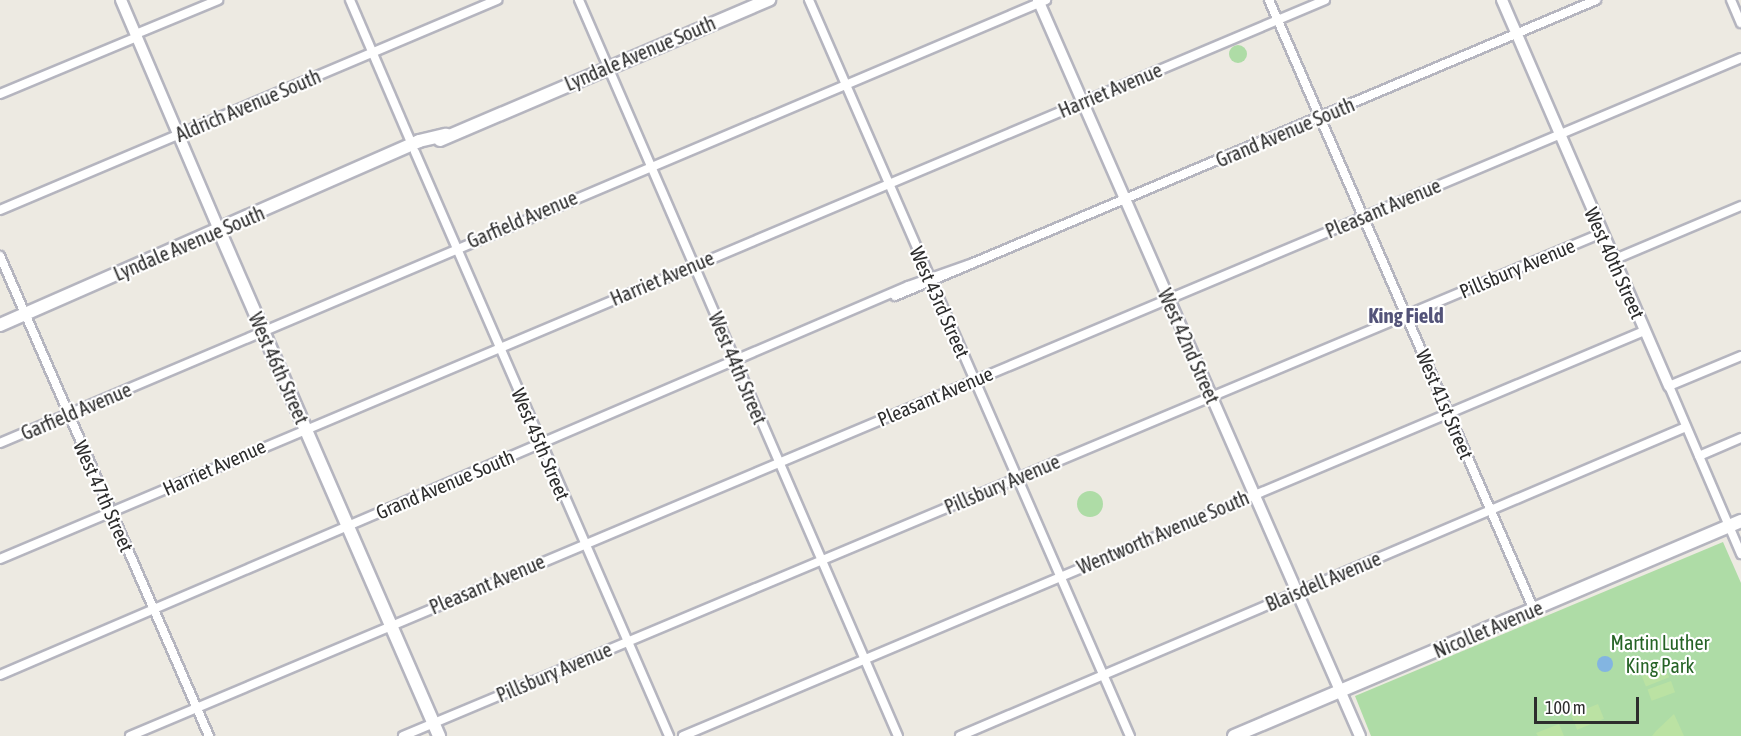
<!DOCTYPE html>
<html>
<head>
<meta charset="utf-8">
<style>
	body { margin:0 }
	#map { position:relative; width:1741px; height:736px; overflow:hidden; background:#edeae2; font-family:"Asap Condensed",sans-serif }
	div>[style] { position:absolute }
	.green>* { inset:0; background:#aedca6 }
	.round { border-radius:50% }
	.pitch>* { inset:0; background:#bbe2a3; transform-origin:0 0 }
	.water>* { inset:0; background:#83b5e1 }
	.roads { filter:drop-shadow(2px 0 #b5b5bf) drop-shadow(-2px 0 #b5b5bf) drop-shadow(0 2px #b5b5bf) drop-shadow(0 -2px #b5b5bf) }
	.minor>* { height:8px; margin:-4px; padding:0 4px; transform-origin:4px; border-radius:4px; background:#fff }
	.tertiary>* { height:10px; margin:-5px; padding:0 5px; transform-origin:5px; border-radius:5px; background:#fff }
	.secondary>* { height:12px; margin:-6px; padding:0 6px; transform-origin:6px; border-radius:6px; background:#fff }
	span { translate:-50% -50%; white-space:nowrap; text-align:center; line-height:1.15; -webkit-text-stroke:4.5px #fff; paint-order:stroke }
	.street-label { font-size:20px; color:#2d2d2d }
	.park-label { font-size:20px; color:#256325 }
	.neighbourhood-label { font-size:21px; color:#535379; font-weight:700 }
	.scale { position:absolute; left:1534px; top:697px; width:105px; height:27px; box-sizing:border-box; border:3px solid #2d2d2d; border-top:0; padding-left:8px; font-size:18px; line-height:21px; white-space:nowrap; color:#2d2d2d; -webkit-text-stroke:4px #fff; paint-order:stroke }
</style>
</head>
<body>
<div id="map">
	<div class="green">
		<div class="round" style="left:1229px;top:45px;width:18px;height:18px"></div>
		<div class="round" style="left:1077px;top:491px;width:26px;height:26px"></div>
		<div style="clip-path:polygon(1723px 542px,1741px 583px,1741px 736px,1371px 736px,1355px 696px)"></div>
	</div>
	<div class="pitch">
		<div style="left:1665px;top:667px;width:11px;height:25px;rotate:68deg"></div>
		<div style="left:1671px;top:681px;width:12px;height:25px;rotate:70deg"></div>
		<div style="left:1598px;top:704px;width:16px;height:29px;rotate:68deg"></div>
		<div style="clip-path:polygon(1674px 714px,1684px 736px,1652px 736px,1656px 731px)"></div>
		<div style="clip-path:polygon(1559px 724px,1564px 736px,1538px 736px,1536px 733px)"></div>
	</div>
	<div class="water">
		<div class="round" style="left:1597px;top:656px;width:16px;height:16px"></div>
	</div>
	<div class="roads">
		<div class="minor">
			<div style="left:350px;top:0;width:158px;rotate:66.8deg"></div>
			<div style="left:579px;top:0;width:802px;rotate:66.57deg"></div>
			<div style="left:809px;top:0;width:803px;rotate:66.44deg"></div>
			<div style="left:1269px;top:0;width:665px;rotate:66.52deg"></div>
			<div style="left:1731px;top:0;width:25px;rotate:67deg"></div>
			<div style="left:136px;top:34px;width:89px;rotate:-22.5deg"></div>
			<div style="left:0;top:94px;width:148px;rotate:-22.6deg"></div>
			<div style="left:415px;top:152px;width:637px;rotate:66.49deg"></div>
			<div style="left:0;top:210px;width:540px;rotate:-22.91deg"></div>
			<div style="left:0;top:256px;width:524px;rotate:66.47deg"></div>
			<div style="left:1613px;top:260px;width:139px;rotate:-22.9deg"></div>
			<div style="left:895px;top:296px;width:761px;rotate:-22.89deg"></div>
			<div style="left:1741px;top:356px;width:78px;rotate:157.4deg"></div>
			<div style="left:1669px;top:386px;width:183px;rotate:66.8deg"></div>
			<div style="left:0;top:443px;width:1136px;rotate:-22.95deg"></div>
			<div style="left:1699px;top:456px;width:46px;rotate:-23.2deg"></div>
			<div style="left:0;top:559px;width:1438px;rotate:-22.87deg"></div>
			<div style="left:0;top:675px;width:988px;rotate:-23.19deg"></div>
			<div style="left:908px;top:286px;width:69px;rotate:-19.5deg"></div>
			<div style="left:130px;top:736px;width:1748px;rotate:-22.82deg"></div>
			<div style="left:403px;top:736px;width:1300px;rotate:-22.76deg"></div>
			<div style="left:683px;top:736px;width:1043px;rotate:-22.85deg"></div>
			<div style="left:960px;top:736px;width:789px;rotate:-23.06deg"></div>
		</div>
		<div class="tertiary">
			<div style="left:121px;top:0;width:250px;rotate:66.9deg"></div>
			<div style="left:1038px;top:0;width:803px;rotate:66.37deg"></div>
			<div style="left:1502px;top:0;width:421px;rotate:66.6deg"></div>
		</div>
		<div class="secondary">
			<div style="left:440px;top:140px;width:358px;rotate:-23.1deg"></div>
			<div style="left:219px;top:230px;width:552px;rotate:66.5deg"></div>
			<div style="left:0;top:325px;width:458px;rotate:-23.7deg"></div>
			<div style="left:419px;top:141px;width:28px;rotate:-13deg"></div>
			<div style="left:1234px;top:736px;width:551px;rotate:-22.98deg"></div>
		</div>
	</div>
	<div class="street-label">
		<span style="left:640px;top:53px;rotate:-23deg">Lyndale Avenue South</span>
		<span style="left:1110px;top:90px;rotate:-23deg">Harriet Avenue</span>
		<span style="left:248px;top:105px;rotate:-23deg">Aldrich Avenue South</span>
		<span style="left:1285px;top:132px;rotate:-23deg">Grand Avenue South</span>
		<span style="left:1383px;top:208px;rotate:-23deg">Pleasant Avenue</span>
		<span style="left:522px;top:219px;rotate:-23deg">Garfield Avenue</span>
		<span style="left:189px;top:243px;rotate:-23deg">Lyndale Avenue South</span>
		<span style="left:1615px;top:263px;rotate:66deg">West 40th Street</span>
		<span style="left:1517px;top:268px;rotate:-23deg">Pillsbury Avenue</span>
		<span style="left:662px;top:278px;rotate:-23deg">Harriet Avenue</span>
		<span style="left:940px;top:302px;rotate:66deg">West 43rd Street</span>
		<span style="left:1189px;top:346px;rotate:66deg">West 42nd Street</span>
		<span style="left:279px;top:368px;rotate:66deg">West 46th Street</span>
		<span style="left:738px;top:368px;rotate:67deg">West 44th Street</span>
		<span style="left:935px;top:396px;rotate:-23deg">Pleasant Avenue</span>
		<span style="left:1445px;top:404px;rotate:67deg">West 41st Street</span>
		<span style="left:76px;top:411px;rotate:-23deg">Garfield Avenue</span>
		<span style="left:541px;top:444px;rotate:67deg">West 45th Street</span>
		<span style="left:214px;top:467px;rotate:-24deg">Harriet Avenue</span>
		<span style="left:445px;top:484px;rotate:-23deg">Grand Avenue South</span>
		<span style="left:1002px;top:484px;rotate:-23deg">Pillsbury Avenue</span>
		<span style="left:104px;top:496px;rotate:66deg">West 47th Street</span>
		<span style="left:1163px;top:532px;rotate:-23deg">Wentworth Avenue South</span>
		<span style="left:1323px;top:581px;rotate:-23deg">Blaisdell Avenue</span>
		<span style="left:487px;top:584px;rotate:-23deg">Pleasant Avenue</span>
		<span style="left:1488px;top:629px;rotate:-23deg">Nicollet Avenue</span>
		<span style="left:554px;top:672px;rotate:-23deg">Pillsbury Avenue</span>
	</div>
	<div class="park-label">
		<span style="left:1660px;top:654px">Martin Luther<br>King Park</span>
	</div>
	<div class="neighbourhood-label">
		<span style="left:1406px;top:315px">King Field</span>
	</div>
	<div class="scale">100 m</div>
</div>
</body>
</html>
